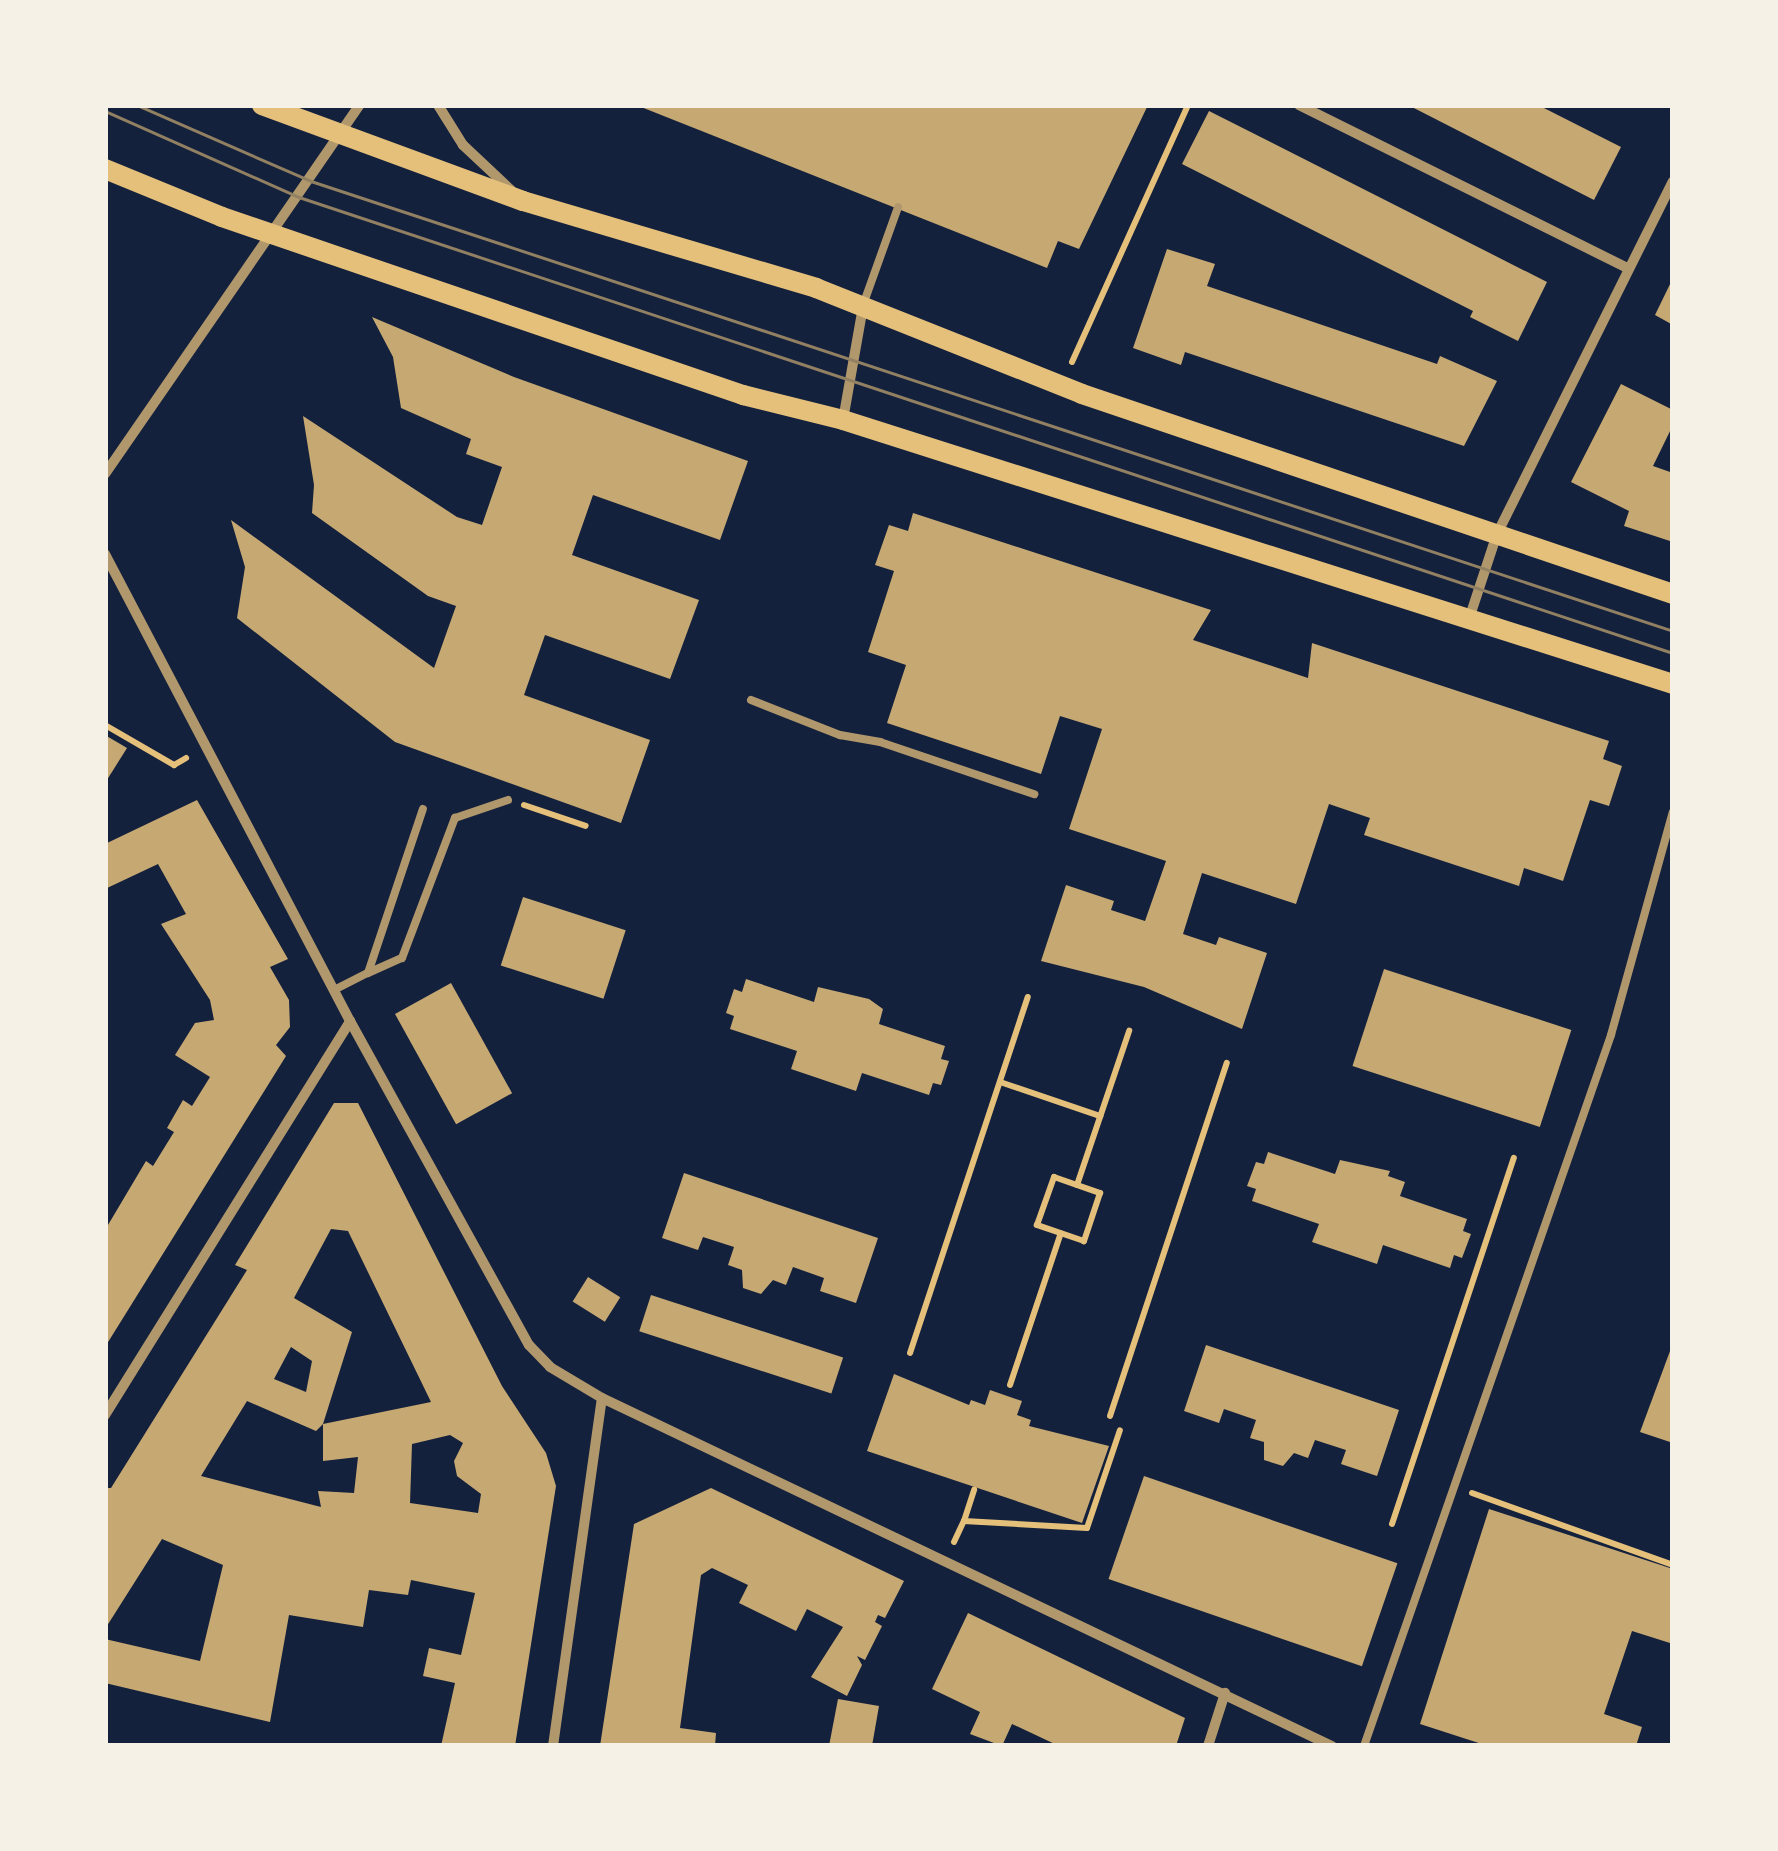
<!DOCTYPE html>
<html>
<head>
<meta charset="utf-8">
<style>
	body { margin:0 }
	#map { position:relative; width:1778px; height:1851px; overflow:hidden; background:#14213d; font-family:"Golos Text",sans-serif }
	div>[style] { position:absolute }
	.building>* { inset:0; background:#c6a872; transform-origin:0 0 }
	.path>* { height:6px; margin:-3px; padding:0 3px; transform-origin:3px; border-radius:3px; background:#e5c07b }
	.service>* { height:8px; margin:-4px; padding:0 4px; transform-origin:4px; border-radius:4px; background:#b1986c }
	.minor>* { height:10px; margin:-5px; padding:0 5px; transform-origin:5px; border-radius:5px; background:#b1986c }
	.secondary>* { height:20px; margin:-10px; padding:0 10px; transform-origin:10px; border-radius:10px; background:#e5c07b }
	.tram>* { height:2.5px; margin:-1.25px; padding:0 1.25px; transform-origin:1.25px; border-radius:1.25px; background:#918062 }
	span { translate:-50% -50%; white-space:nowrap; text-align:center; line-height:1.15; -webkit-text-stroke:10px #f6f1e7; paint-order:stroke }
	.frame { position:absolute; inset:0; border:108px solid #f6f1e7; pointer-events:none }
</style>
</head>
<body>
<div id="map">
	<div class="building">
		<div style="clip-path:polygon(636px 105px,1148px 105px,1079px 249px,1058px 241px,1047px 268px)"></div>
		<div style="clip-path:polygon(1408px 105px,1538px 105px,1621px 147px,1594px 200px)"></div>
		<div style="clip-path:polygon(1209px 111px,1547px 282px,1518px 341px,1470px 317px,1473px 311px,1182px 164px)"></div>
		<div style="clip-path:polygon(1167px 249px,1215px 264px,1207px 286px,1437px 364px,1440px 356px,1497px 381px,1464px 446px,1185px 352px,1181px 365px,1133px 348px)"></div>
		<div style="clip-path:polygon(1673px 278px,1673px 325px,1655px 315px)"></div>
		<div style="clip-path:polygon(372px 317px,514px 377px,748px 461px,720px 540px,593px 495px,572px 555px,699px 600px,670px 679px,545px 635px,524px 695px,650px 740px,621px 823px,395px 742px,237px 618px,245px 567px,231px 520px,434px 668px,456px 606px,428px 596px,312px 513px,314px 485px,303px 416px,457px 517px,482px 525px,502px 467px,466px 454px,471px 439px,401px 408px,393px 357px)"></div>
		<div style="clip-path:polygon(1621px 384px,1673px 410px,1673px 425px,1653px 466px,1673px 473px,1673px 542px,1624px 526px,1629px 511px,1571px 482px)"></div>
		<div style="clip-path:polygon(913px 513px,1211px 610px,1193px 640px,1275px 667px,1308px 678px,1312px 643px,1609px 741px,1603px 759px,1622px 766px,1609px 806px,1590px 800px,1563px 881px,1524px 868px,1519px 886px,1364px 835px,1370px 818px,1329px 804px,1296px 904px,1202px 873px,1183px 934px,1216px 945px,1219px 937px,1267px 953px,1242px 1029px,1144px 987px,1041px 961px,1066px 885px,1114px 901px,1111px 910px,1145px 921px,1166px 861px,1069px 829px,1102px 729px,1060px 716px,1041px 774px,887px 723px,906px 665px,868px 652px,894px 571px,875px 565px,889px 525px,908px 531px)"></div>
		<div style="clip-path:polygon(105px 735px,127px 748px,105px 783px)"></div>
		<div style="clip-path:polygon(197px 800px,288px 959px,270px 967px,289px 1000px,290px 1027px,276px 1045px,286px 1056px,105px 1347px,105px 1230px,146px 1161px,153px 1166px,174px 1132px,167px 1128px,183px 1100px,192px 1106px,210px 1077px,175px 1055px,195px 1023px,214px 1020px,210px 1000px,161px 924px,186px 914px,158px 864px,105px 889px,105px 844px)"></div>
		<div style="left:523px;top:897px;width:108px;height:72px;rotate:18deg"></div>
		<div style="left:1384px;top:969px;width:197px;height:102px;rotate:18deg"></div>
		<div style="clip-path:polygon(746px 979px,814px 1002px,818px 987px,869px 999px,883px 1009px,879px 1024px,945px 1046px,941px 1059px,949px 1061px,941px 1085px,933px 1083px,929px 1095px,862px 1073px,856px 1091px,791px 1069px,797px 1051px,730px 1029px,734px 1016px,726px 1013px,734px 989px,742px 992px)"></div>
		<div style="left:451px;top:983px;width:126px;height:64px;rotate:61deg"></div>
		<div style="clip-path:polygon(evenodd,334px 1103px,358px 1103px,502px 1386px,546px 1453px,556px 1486px,515px 1746px,441px 1746px,455px 1683px,423px 1676px,429px 1648px,461px 1655px,475px 1593px,411px 1580px,408px 1595px,369px 1590px,363px 1627px,289px 1615px,270px 1722px,105px 1683px,105px 1639px,200px 1661px,223px 1565px,162px 1539px,105px 1629px,105px 1488px,111px 1488px,247px 1270px,235px 1265px,334px 1103px,331px 1229px,348px 1231px,431px 1402px,323px 1424px,323px 1461px,358px 1457px,354px 1493px,318px 1491px,321px 1507px,201px 1476px,247px 1401px,316px 1431px,323px 1424px,352px 1332px,294px 1298px,331px 1229px,334px 1103px,291px 1347px,312px 1361px,306px 1392px,274px 1379px,291px 1347px,334px 1103px,450px 1435px,463px 1443px,454px 1461px,457px 1476px,481px 1494px,478px 1513px,410px 1503px,412px 1444px,450px 1435px)"></div>
		<div style="clip-path:polygon(1268px 1152px,1335px 1174px,1340px 1160px,1390px 1171px,1388px 1176px,1405px 1182px,1400px 1196px,1467px 1219px,1463px 1231px,1471px 1234px,1462px 1258px,1454px 1255px,1450px 1268px,1383px 1245px,1377px 1264px,1312px 1242px,1319px 1224px,1252px 1201px,1256px 1189px,1247px 1186px,1256px 1162px,1264px 1164px)"></div>
		<div style="clip-path:polygon(684px 1173px,878px 1238px,856px 1303px,820px 1291px,824px 1278px,793px 1267px,786px 1285px,773px 1280px,761px 1294px,743px 1288px,742px 1270px,728px 1265px,734px 1247px,703px 1237px,698px 1250px,662px 1238px)"></div>
		<div style="left:588px;top:1277px;width:38px;height:29px;rotate:32deg"></div>
		<div style="left:651px;top:1295px;width:202px;height:38px;rotate:18deg"></div>
		<div style="clip-path:polygon(1673px 1343px,1673px 1443px,1640px 1432px)"></div>
		<div style="clip-path:polygon(1206px 1345px,1399px 1410px,1377px 1476px,1341px 1464px,1346px 1450px,1315px 1440px,1308px 1458px,1294px 1453px,1283px 1466px,1264px 1460px,1264px 1442px,1250px 1438px,1256px 1420px,1224px 1409px,1219px 1423px,1184px 1411px)"></div>
		<div style="clip-path:polygon(894px 1374px,969px 1405px,971px 1400px,985px 1405px,990px 1390px,1022px 1401px,1017px 1415px,1031px 1420px,1029px 1426px,1109px 1446px,1082px 1523px,867px 1451px)"></div>
		<div style="left:1144px;top:1476px;width:268px;height:109px;rotate:19deg"></div>
		<div style="clip-path:polygon(711px 1488px,904px 1581px,885px 1618px,878px 1615px,875px 1622px,882px 1626px,865px 1660px,857px 1656px,862px 1665px,847px 1696px,811px 1677px,843px 1627px,807px 1609px,796px 1631px,739px 1603px,748px 1585px,712px 1568px,701px 1575px,680px 1728px,716px 1733px,715px 1746px,600px 1746px,634px 1524px)"></div>
		<div style="clip-path:polygon(1489px 1509px,1673px 1569px,1670px 1643px,1632px 1631px,1604px 1714px,1642px 1727px,1636px 1746px,1488px 1746px,1420px 1724px)"></div>
		<div style="clip-path:polygon(968px 1613px,1185px 1718px,1176px 1746px,1059px 1746px,1012px 1724px,1002px 1746px,970px 1734px,980px 1712px,932px 1689px)"></div>
		<div style="clip-path:polygon(838px 1699px,879px 1706px,872px 1746px,829px 1746px)"></div>
	</div>
	<div class="path">
		<div style="left:1072px;top:362px;width:282px;rotate:-65.7deg"></div>
		<div style="left:105px;top:725px;width:80px;rotate:30.1deg"></div>
		<div style="left:174px;top:765px;width:14px;rotate:-30deg"></div>
		<div style="left:524px;top:805px;width:65px;rotate:18.7deg"></div>
		<div style="left:1000px;top:1082px;width:106px;rotate:18.8deg"></div>
		<div style="left:1054px;top:1177px;width:49px;rotate:19.2deg"></div>
		<div style="left:1100px;top:1193px;width:51px;rotate:108.4deg"></div>
		<div style="left:1084px;top:1241px;width:50px;rotate:-161.2deg"></div>
		<div style="left:1037px;top:1225px;width:51px;rotate:-70.5deg"></div>
		<div style="left:1077px;top:1185px;width:163px;rotate:-71.3deg"></div>
		<div style="left:910px;top:1353px;width:375px;rotate:-71.7deg"></div>
		<div style="left:1010px;top:1385px;width:160px;rotate:-71.5deg"></div>
		<div style="left:1110px;top:1416px;width:372px;rotate:-71.7deg"></div>
		<div style="left:1472px;top:1493px;width:214px;rotate:19.7deg"></div>
		<div style="left:964px;top:1521px;width:33px;rotate:-72deg"></div>
		<div style="left:1392px;top:1524px;width:386px;rotate:-71.6deg"></div>
		<div style="left:954px;top:1542px;width:23px;rotate:-65deg"></div>
		<div style="left:964px;top:1521px;width:123px;rotate:3.3deg"></div>
		<div style="left:1087px;top:1528px;width:103px;rotate:-71.4deg"></div>
	</div>
	<div class="service">
		<div style="left:863px;top:305px;width:104px;rotate:-70.3deg"></div>
		<div style="left:751px;top:700px;width:96px;rotate:21.5deg"></div>
		<div style="left:840px;top:735px;width:41px;rotate:9.9deg"></div>
		<div style="left:880px;top:742px;width:163px;rotate:18.7deg"></div>
		<div style="left:368px;top:973px;width:37px;rotate:-24deg"></div>
		<div style="left:402px;top:958px;width:150px;rotate:-69.3deg"></div>
		<div style="left:455px;top:818px;width:56px;rotate:-18.8deg"></div>
		<div style="left:334px;top:990px;width:38px;rotate:-27deg"></div>
		<div style="left:368px;top:973px;width:173px;rotate:-71.5deg"></div>
		<div style="left:1364px;top:1746px;width:753px;rotate:-70.84deg"></div>
		<div style="left:1611px;top:1035px;width:231px;rotate:-74.5deg"></div>
	</div>
	<div class="minor">
		<div style="left:438px;top:105px;width:47px;rotate:58deg"></div>
		<div style="left:463px;top:145px;width:66px;rotate:43.2deg"></div>
		<div style="left:1299px;top:105px;width:366px;rotate:26.4deg"></div>
		<div style="left:843px;top:420px;width:116px;rotate:-80deg"></div>
		<div style="left:105px;top:474px;width:449px;rotate:-55.4deg"></div>
		<div style="left:105px;top:554px;width:527px;rotate:62.32deg"></div>
		<div style="left:350px;top:1021px;width:370px;rotate:61.1deg"></div>
		<div style="left:529px;top:1345px;width:30px;rotate:46deg"></div>
		<div style="left:550px;top:1367px;width:61px;rotate:30.8deg"></div>
		<div style="left:602px;top:1398px;width:809px;rotate:25.49deg"></div>
		<div style="left:1469px;top:619px;width:89px;rotate:-71.8deg"></div>
		<div style="left:1497px;top:534px;width:394px;rotate:-63.5deg"></div>
		<div style="left:105px;top:1415px;width:464px;rotate:-58.1deg"></div>
		<div style="left:553px;top:1746px;width:351px;rotate:-82deg"></div>
		<div style="left:1208px;top:1746px;width:56px;rotate:-72.2deg"></div>
	</div>
	<div class="secondary">
		<div style="left:262px;top:105px;width:278px;rotate:20.2deg"></div>
		<div style="left:523px;top:201px;width:306px;rotate:16.5deg"></div>
		<div style="left:816px;top:288px;width:286px;rotate:21.7deg"></div>
		<div style="left:1082px;top:394px;width:624px;rotate:18.7deg"></div>
		<div style="left:105px;top:169px;width:126px;rotate:22.3deg"></div>
		<div style="left:222px;top:217px;width:551px;rotate:18.86deg"></div>
		<div style="left:743px;top:395px;width:103px;rotate:14deg"></div>
		<div style="left:843px;top:420px;width:871px;rotate:17.64deg"></div>
	</div>
	<div class="tram">
		<div style="left:137px;top:105px;width:190px;rotate:23.6deg"></div>
		<div style="left:311px;top:181px;width:1434px;rotate:18.28deg"></div>
		<div style="left:105px;top:111px;width:212px;rotate:23.9deg"></div>
		<div style="left:299px;top:197px;width:1448px;rotate:18.36deg"></div>
	</div>
	<div class="frame"></div>
</div>
</body>
</html>
